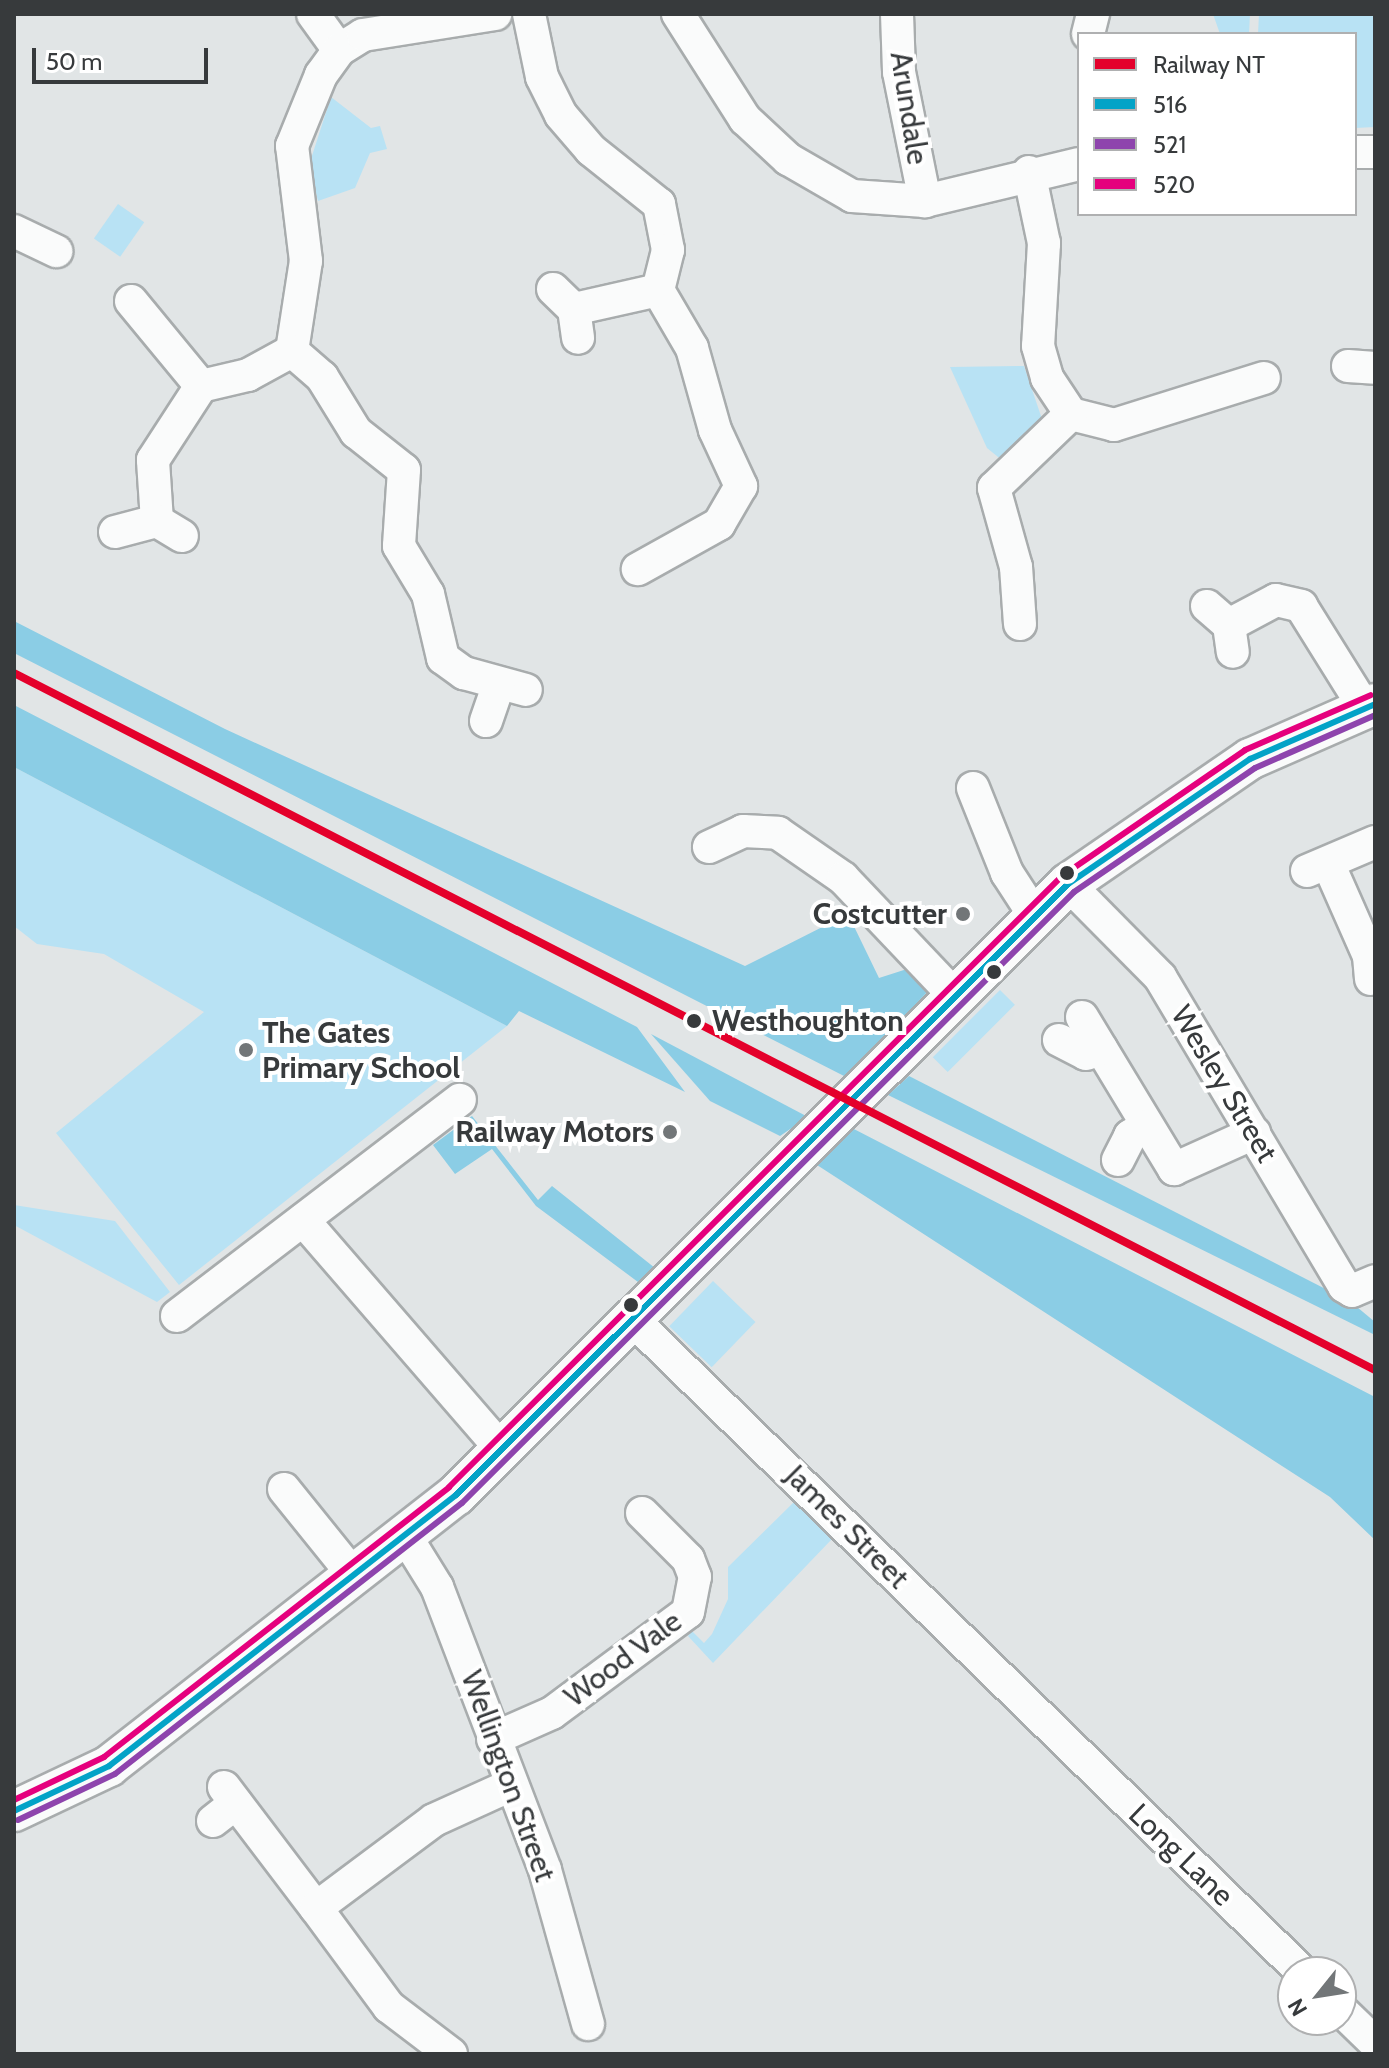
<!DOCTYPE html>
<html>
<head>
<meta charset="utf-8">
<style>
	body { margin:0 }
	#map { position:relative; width:1389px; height:2068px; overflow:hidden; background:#e1e5e6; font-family:Cabin,sans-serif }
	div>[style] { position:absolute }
	.green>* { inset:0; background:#b8e2f4; transform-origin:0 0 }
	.forest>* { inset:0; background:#8bcde5 }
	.roads { filter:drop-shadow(2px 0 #a8acad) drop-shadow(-2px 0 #a8acad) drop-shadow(0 2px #a8acad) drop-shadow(0 -2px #a8acad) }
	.minor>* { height:32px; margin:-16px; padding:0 16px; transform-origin:16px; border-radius:16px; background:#fafbfb }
	.major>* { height:40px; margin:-20px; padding:0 20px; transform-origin:20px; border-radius:20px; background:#fafbfb }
	.bus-1>* { height:6px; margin:-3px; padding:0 3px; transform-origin:3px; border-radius:3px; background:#03a3c7 }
	.bus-2>* { height:6px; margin:-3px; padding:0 3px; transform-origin:3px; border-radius:3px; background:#8e44ad }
	.bus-3>* { height:6px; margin:-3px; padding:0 3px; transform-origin:3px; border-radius:3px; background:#e5007d }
	.rail-1>* { height:8px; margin:-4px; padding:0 4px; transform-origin:4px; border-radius:4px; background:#e4002b }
	.dots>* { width:22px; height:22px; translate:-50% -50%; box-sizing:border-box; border:4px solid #fff; border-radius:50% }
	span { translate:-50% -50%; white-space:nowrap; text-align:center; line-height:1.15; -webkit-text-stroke:8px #fff; paint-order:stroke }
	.street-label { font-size:30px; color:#373a3c }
	.poi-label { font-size:30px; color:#373a3c; font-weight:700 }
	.right { translate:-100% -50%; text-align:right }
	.left { translate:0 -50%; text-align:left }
	.stop-label { font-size:30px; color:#373a3c; font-weight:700 }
	.frame { position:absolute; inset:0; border:16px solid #373a3c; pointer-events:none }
	.legend { position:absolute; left:1077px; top:32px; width:280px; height:184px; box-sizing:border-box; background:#fff; border:2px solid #afb0b1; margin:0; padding:10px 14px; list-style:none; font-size:24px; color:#373a3c }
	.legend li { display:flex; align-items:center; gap:16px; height:40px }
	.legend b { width:40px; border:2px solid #afb0b1 }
	.north { position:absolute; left:1277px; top:1956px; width:80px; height:80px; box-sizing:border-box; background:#fff; border:2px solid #afb0b1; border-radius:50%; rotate:240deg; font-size:22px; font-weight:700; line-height:32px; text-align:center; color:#373a3c }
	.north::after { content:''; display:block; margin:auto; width:28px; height:36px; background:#727678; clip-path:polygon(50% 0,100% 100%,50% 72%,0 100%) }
	.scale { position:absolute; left:32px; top:48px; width:176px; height:36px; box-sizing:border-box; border:4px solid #373a3c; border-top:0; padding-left:10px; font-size:24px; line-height:28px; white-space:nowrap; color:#373a3c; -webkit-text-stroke:6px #fff; paint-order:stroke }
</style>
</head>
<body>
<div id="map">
	<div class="green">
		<div style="clip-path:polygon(1213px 14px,1250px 14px,1249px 34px,1220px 34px)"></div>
		<div style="clip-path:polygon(1259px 14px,1375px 14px,1375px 127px,1355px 128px,1355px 34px,1258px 34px)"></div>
		<div style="clip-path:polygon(331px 97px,371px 128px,380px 126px,387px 149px,370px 153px,355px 188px,318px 201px,309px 165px)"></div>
		<div style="left:118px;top:204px;width:32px;height:42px;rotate:35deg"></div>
		<div style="clip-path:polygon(1024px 366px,1042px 419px,1003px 461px,987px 448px,950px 367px)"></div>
		<div style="clip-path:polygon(14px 767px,507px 1026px,179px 1285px,56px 1133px,204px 1012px,104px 954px,37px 944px,14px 926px)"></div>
		<div style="left:1000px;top:990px;width:21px;height:95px;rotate:45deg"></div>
		<div style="clip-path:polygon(14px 1205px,115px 1221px,170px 1292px,157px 1302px,14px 1225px)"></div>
		<div style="left:713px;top:1281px;width:59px;height:63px;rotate:44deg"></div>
		<div style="clip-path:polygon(794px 1502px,832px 1539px,713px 1663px,688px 1636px,692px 1631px,704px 1643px,712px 1634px,728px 1599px,728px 1567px)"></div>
	</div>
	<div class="forest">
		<div style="clip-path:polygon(14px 621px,225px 729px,745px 966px,848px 914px,879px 978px,907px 969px,932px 987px,846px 1077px,14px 653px)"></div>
		<div style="clip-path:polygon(14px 705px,637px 1027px,685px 1092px,519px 1011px,507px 1026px,14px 767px)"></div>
		<div style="clip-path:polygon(651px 1034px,808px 1117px,780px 1136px,710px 1101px)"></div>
		<div style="clip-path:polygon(909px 1076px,1351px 1302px,1375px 1322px,1375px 1335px,888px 1095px)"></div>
		<div style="clip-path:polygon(472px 1116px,538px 1200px,552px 1186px,660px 1272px,638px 1282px,536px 1206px,492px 1149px,455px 1174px,433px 1145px)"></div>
		<div style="clip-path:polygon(850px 1127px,1375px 1397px,1375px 1540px,1330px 1497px,817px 1165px)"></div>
	</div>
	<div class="roads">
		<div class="minor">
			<div style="left:313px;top:14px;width:44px;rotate:54.2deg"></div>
			<div style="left:529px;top:14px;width:64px;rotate:78.3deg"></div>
			<div style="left:542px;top:77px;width:42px;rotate:63.4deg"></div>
			<div style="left:561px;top:115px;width:46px;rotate:49.4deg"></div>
			<div style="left:591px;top:150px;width:87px;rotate:38.5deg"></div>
			<div style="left:659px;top:204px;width:47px;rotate:78.9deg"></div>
			<div style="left:668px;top:250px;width:41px;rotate:104deg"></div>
			<div style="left:658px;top:290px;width:67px;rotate:59.6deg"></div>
			<div style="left:692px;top:348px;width:85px;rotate:74.3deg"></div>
			<div style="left:715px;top:430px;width:62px;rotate:65.1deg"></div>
			<div style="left:741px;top:486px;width:44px;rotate:120.1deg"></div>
			<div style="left:719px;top:524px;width:93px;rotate:150.9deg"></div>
			<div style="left:678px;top:14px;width:125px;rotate:57.5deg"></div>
			<div style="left:745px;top:119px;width:59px;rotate:42.9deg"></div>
			<div style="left:788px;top:159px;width:74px;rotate:30deg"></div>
			<div style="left:852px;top:196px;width:73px;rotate:3.9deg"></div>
			<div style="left:925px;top:201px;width:158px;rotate:-13.5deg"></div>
			<div style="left:897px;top:14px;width:58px;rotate:88deg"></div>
			<div style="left:899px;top:72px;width:132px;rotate:78.6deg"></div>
			<div style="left:1088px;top:34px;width:21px;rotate:-76deg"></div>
			<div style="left:1355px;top:152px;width:20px"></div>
			<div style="left:1029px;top:172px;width:73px;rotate:78.1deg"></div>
			<div style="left:1044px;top:243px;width:103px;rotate:93.3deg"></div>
			<div style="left:1038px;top:346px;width:33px;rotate:74deg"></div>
			<div style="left:1047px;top:378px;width:43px;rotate:56.3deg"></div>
			<div style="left:1071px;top:414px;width:44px;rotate:14.3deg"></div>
			<div style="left:1114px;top:425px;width:157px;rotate:-17.4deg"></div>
			<div style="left:14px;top:231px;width:47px;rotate:25.5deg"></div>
			<div style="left:553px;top:289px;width:29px;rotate:44deg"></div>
			<div style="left:574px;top:309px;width:29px;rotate:82deg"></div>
			<div style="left:131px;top:301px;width:110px;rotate:50.5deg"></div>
			<div style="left:201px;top:386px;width:48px;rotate:-13.2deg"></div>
			<div style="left:248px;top:375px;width:50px;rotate:-28.6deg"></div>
			<div style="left:292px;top:351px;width:91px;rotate:-81.2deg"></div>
			<div style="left:306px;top:261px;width:116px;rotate:-96.9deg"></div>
			<div style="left:292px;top:146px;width:77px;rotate:-67.8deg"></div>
			<div style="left:321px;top:75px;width:31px;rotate:-54deg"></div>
			<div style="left:339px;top:50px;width:28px;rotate:-32deg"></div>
			<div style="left:363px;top:35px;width:134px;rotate:-9deg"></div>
			<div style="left:574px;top:309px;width:86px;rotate:-12.7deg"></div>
			<div style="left:292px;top:351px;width:40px;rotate:41deg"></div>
			<div style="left:322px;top:377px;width:65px;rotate:58.3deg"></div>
			<div style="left:356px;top:432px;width:61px;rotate:38.4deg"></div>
			<div style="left:404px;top:470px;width:76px;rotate:93.8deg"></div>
			<div style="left:399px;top:546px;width:56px;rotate:58.9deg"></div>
			<div style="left:428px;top:594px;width:66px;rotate:76.8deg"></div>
			<div style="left:443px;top:658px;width:26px;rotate:36deg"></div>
			<div style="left:464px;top:673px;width:64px;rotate:15.3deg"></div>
			<div style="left:1348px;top:366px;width:27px;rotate:4deg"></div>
			<div style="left:157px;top:521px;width:61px;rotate:-93.8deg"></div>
			<div style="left:153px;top:460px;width:88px;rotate:-57deg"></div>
			<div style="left:115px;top:532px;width:43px;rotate:-14.7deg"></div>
			<div style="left:157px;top:521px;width:29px;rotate:31deg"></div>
			<div style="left:1207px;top:606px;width:29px;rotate:41deg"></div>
			<div style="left:1229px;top:625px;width:27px;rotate:82deg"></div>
			<div style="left:1020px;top:624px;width:57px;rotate:-94deg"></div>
			<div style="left:1016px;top:567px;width:82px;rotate:-105.6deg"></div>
			<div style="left:994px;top:488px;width:107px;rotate:-43.9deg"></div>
			<div style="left:1229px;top:625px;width:53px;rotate:-28deg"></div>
			<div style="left:1276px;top:600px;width:26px;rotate:13deg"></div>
			<div style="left:1301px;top:606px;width:119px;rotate:58deg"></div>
			<div style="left:486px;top:721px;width:39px;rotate:-71deg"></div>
			<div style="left:973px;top:788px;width:92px;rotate:68.2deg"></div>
			<div style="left:1007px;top:873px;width:48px;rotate:57deg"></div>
			<div style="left:709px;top:847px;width:38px;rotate:-25deg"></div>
			<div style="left:743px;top:831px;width:35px;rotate:3deg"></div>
			<div style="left:778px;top:833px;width:79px;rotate:34.7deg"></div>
			<div style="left:843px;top:878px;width:158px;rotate:46.5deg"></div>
			<div style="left:1328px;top:863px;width:102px;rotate:66.2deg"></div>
			<div style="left:1369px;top:956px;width:23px;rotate:85deg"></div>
			<div style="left:1307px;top:871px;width:74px;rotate:-23.1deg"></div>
			<div style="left:1068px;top:884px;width:131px;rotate:45.3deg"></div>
			<div style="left:1160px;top:977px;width:360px;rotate:59.2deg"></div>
			<div style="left:1344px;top:1286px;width:9px;rotate:32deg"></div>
			<div style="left:1352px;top:1291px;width:25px;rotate:-23deg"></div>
			<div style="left:1082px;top:1017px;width:178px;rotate:58.8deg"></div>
			<div style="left:1174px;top:1169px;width:88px;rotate:-24.2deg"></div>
			<div style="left:1059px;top:1040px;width:30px;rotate:27deg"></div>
			<div style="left:1086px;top:1054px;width:16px;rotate:-18deg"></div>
			<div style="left:1118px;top:1160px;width:27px;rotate:-63deg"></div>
			<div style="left:1130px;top:1136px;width:19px;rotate:-32deg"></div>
			<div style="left:303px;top:1220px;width:304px;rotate:49.1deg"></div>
			<div style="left:177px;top:1316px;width:356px;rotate:-37.4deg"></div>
			<div style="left:631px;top:1318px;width:937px;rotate:44.26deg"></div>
			<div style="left:284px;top:1489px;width:113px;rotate:51.1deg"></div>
			<div style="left:406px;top:1537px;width:59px;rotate:58.2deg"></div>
			<div style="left:437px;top:1587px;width:303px;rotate:69.1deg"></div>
			<div style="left:545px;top:1870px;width:160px;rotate:74.4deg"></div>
			<div style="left:493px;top:1739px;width:64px;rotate:-23.8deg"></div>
			<div style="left:552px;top:1713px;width:169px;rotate:-36.6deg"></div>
			<div style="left:688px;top:1612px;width:36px;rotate:-79deg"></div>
			<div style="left:695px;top:1577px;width:19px;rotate:-111deg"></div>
			<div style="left:688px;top:1559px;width:65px;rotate:-135deg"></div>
			<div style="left:224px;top:1787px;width:152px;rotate:52.8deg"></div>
			<div style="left:213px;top:1821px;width:29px;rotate:-38deg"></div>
			<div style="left:1341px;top:2010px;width:47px;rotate:44.1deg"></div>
			<div style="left:451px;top:2054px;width:78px;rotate:-142.8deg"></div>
			<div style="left:389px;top:2007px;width:123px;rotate:-126.4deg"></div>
			<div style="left:316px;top:1908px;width:147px;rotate:-36.7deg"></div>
			<div style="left:434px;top:1820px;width:82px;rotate:-24.4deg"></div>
		</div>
		<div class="major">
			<div style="left:14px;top:1811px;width:105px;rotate:-25.3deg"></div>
			<div style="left:109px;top:1766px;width:440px;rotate:-38deg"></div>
			<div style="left:456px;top:1495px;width:865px;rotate:-44.95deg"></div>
			<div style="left:1068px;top:884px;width:221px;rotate:-34.5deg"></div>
			<div style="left:1250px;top:759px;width:137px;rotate:-23.7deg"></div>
		</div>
	</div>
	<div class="bus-1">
		<div style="left:14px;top:1811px;width:105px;rotate:-25.3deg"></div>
		<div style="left:109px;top:1766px;width:440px;rotate:-38deg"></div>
		<div style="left:456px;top:1495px;width:865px;rotate:-44.95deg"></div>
		<div style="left:1068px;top:884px;width:221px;rotate:-34.5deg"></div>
		<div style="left:1250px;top:759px;width:137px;rotate:-23.7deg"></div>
	</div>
	<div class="bus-2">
		<div style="left:18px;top:1820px;width:107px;rotate:-25.4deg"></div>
		<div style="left:115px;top:1774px;width:440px;rotate:-38deg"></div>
		<div style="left:462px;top:1503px;width:865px;rotate:-44.95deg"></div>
		<div style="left:1074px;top:892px;width:219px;rotate:-34.4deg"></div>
		<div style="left:1255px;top:768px;width:131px;rotate:-23.8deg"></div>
	</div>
	<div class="bus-3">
		<div style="left:14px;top:1800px;width:100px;rotate:-25.5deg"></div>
		<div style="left:104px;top:1757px;width:438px;rotate:-38deg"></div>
		<div style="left:449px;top:1487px;width:865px;rotate:-44.91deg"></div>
		<div style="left:1062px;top:876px;width:222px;rotate:-34.5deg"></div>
		<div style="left:1245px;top:750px;width:137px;rotate:-23.6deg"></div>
	</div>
	<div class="rail-1">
		<div style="left:14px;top:673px;width:1529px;rotate:27.12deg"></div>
	</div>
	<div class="dots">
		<div style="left:1067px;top:873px;background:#373a3c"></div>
		<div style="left:963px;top:914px;background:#727678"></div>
		<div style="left:994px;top:972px;background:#373a3c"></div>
		<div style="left:694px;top:1021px;background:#373a3c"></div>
		<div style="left:246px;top:1050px;background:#727678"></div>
		<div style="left:670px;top:1132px;background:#727678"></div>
		<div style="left:631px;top:1305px;background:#373a3c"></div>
	</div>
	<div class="street-label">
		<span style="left:909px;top:108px;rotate:81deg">Arundale</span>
		<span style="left:1224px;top:1084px;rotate:59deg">Wesley Street</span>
		<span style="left:847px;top:1527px;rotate:45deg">James Street</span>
		<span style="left:623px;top:1659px;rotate:-37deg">Wood Vale</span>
		<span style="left:508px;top:1776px;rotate:70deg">Wellington Street</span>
		<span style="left:1181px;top:1855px;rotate:44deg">Long Lane</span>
	</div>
	<div class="poi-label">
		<span class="right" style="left:947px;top:914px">Costcutter</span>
		<span class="left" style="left:262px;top:1050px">The Gates<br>Primary School</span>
		<span class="right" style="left:654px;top:1132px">Railway Motors</span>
	</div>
	<div class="stop-label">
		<span class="left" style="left:712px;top:1021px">Westhoughton</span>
	</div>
	<div class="frame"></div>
	<ul class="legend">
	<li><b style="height:10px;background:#e4002b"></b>Railway NT</li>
	<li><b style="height:10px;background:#03a3c7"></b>516</li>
	<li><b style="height:10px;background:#8e44ad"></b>521</li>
	<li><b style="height:10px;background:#e5007d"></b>520</li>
	</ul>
	<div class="north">N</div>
	<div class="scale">50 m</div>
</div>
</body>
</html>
